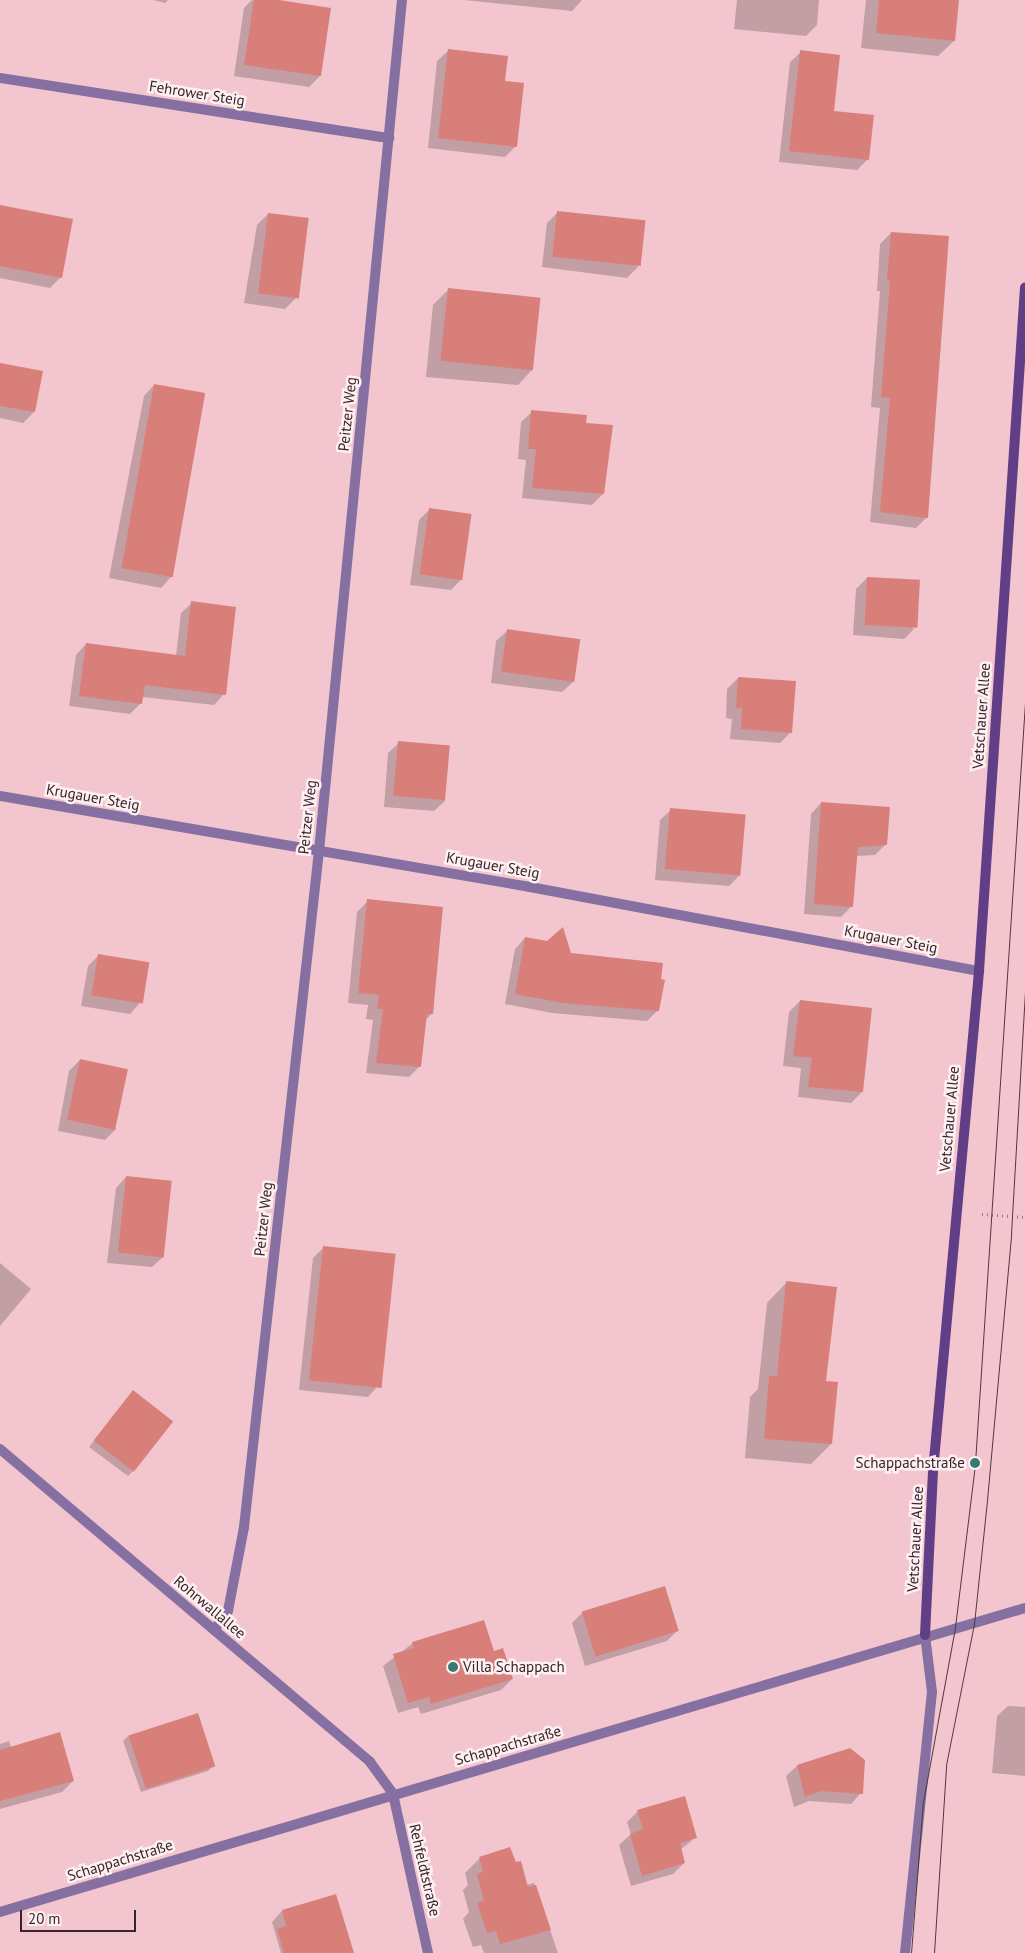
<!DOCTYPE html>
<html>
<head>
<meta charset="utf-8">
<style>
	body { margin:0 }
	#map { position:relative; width:1025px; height:1953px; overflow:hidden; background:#f3c6cf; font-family:"PT Sans",sans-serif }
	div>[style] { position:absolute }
	.shadow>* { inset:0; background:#0003 }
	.building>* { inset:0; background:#d97f7a; transform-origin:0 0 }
	.path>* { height:3px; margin-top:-1.5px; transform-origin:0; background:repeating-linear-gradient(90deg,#997a80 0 1px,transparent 0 5px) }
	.street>* { height:10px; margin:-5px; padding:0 5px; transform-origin:5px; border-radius:5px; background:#8570a1 }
	.secondary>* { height:10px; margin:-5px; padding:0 5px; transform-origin:5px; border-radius:5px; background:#613f86 }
	.tram>* { height:1px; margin:-0.5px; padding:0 0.5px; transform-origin:0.5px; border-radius:0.5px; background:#4e3a3e }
	.dots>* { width:14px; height:14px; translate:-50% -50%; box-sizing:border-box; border:2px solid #fef0f3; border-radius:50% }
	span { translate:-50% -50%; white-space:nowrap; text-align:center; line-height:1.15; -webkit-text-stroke:5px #fef0f3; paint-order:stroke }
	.street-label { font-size:15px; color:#362529 }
	.poi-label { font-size:15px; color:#362529 }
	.right { translate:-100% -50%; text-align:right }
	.left { translate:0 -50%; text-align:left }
	.scale { position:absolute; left:20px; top:1910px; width:116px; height:22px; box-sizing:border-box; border:2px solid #362529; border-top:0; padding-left:6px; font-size:15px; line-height:18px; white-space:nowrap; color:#362529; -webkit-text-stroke:4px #fef0f3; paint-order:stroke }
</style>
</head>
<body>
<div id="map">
	<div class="shadow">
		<div style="clip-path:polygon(153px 0,168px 0,165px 3px)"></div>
		<div style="clip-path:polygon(252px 0,330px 9px,320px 76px,309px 87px,234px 76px,244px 8px)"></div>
		<div style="clip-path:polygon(464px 0,582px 0,572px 11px)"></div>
		<div style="clip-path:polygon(737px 0,819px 0,817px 25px,806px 36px,734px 29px)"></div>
		<div style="clip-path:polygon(866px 0,958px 0,954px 41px,938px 56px,861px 48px)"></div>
		<div style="clip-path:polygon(448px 51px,503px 82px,516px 146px,505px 157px,428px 148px,437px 61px)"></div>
		<div style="clip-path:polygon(801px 52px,832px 112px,868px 159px,857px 170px,779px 162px,790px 62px)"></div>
		<div style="clip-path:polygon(0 210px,61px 277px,50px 288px,0 278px)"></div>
		<div style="clip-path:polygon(558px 212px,638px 267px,627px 278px,542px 267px,547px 223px)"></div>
		<div style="clip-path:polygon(268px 214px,307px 219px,296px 298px,285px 309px,244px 303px,257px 225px)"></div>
		<div style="clip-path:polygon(891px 233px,927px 517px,916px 528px,870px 522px,880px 408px,871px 407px,880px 291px,877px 291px,880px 244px)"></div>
		<div style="clip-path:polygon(448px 290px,533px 369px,518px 385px,426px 377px,433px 305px)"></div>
		<div style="clip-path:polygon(0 365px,34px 412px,23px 423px,0 418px)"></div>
		<div style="clip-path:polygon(154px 385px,171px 577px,161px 588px,109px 578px,144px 396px)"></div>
		<div style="clip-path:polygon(532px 412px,585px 424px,603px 494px,592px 505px,522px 498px,526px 460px,518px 459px,521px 422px)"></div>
		<div style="clip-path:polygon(429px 510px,462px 579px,451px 590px,410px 585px,419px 520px)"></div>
		<div style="clip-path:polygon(867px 578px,914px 629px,904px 639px,853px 635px,856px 589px)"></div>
		<div style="clip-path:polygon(192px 603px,224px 694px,214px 705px,142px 697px,141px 703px,130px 714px,69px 706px,76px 655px,86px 644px,176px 656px,181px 613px)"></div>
		<div style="clip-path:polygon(507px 631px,573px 682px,562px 692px,491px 683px,496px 641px)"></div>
		<div style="clip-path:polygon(738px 678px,791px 732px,780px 743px,730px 739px,732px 719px,726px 718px,727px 689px)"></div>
		<div style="clip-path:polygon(399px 743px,445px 801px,434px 811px,384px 807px,388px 753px)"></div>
		<div style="clip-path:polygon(821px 803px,886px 844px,875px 855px,856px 856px,852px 906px,841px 917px,804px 914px,811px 814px)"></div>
		<div style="clip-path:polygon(671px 810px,740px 875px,729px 886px,655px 880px,660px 820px)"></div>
		<div style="clip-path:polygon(368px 901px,432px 1014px,425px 1020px,420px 1066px,409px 1077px,366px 1073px,373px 1020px,366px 1019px,368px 1005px,348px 1003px,357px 912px)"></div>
		<div style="clip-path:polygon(525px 938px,570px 954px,658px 1010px,647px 1021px,552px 1013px,505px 1004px,515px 949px)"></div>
		<div style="clip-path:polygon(99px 955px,140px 1003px,130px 1014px,81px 1006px,88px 966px)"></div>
		<div style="clip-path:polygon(800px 1001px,862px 1092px,851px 1103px,798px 1097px,801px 1068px,783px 1066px,789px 1012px)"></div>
		<div style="clip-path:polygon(80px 1060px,116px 1129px,105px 1140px,58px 1131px,69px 1071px)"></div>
		<div style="clip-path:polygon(126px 1177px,163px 1257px,152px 1267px,107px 1263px,116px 1188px)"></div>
		<div style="clip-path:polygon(324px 1247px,378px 1386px,368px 1397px,299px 1390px,313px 1258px)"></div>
		<div style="clip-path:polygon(0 1263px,31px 1289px,0 1326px)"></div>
		<div style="clip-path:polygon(787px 1282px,824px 1382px,831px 1444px,811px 1464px,745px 1458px,750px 1397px,758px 1389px,767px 1303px)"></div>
		<div style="clip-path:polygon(133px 1392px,133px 1471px,128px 1476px,89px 1447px)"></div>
		<div style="clip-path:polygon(583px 1612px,678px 1630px,667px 1641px,585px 1666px,572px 1623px)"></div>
		<div style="clip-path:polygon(413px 1643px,493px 1652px,512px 1679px,501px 1690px,421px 1714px,418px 1707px,398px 1713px,383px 1666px)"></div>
		<div style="clip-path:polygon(1008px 1706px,1025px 1707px,1025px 1776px,992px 1773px,997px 1716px)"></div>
		<div style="clip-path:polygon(197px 1715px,213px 1766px,208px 1771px,141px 1792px,123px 1741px,128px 1736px)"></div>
		<div style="clip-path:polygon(9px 1741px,11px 1748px,73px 1781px,62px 1792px,0 1809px,0 1744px)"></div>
		<div style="clip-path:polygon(797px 1766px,861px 1793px,851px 1804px,809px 1801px,794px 1807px,786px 1776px)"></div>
		<div style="clip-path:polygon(638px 1811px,696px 1837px,680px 1850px,684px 1863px,673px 1874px,631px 1886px,619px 1845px,631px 1834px,627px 1822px)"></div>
		<div style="clip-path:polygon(479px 1859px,526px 1885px,534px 1883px,558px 1953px,484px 1953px,481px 1945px,473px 1947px,463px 1919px,469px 1912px,463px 1890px,468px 1885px,465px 1873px)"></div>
		<div style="clip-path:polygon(335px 1896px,350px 1953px,281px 1953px,272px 1922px,282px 1911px)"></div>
	</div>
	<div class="building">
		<div style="clip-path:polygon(254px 0,279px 0,331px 8px,321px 76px,244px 65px)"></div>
		<div style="clip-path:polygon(879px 0,959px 0,955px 41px,876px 33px)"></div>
		<div style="clip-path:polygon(448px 49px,508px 56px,505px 81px,524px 83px,517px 147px,438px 138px)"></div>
		<div style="clip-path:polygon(800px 50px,840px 55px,834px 111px,874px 115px,869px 160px,789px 151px)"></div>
		<div style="clip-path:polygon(0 205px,73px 219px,62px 278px,0 266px)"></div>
		<div style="left:557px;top:211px;width:89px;height:46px;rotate:6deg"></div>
		<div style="left:268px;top:213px;width:41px;height:81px;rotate:7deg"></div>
		<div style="clip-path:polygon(891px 232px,949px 236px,928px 518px,880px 512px,890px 398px,881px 397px,890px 281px,887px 280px)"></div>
		<div style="left:448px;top:288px;width:93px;height:73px;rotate:6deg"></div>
		<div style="clip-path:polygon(0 363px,43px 371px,35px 412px,0 406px)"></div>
		<div style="left:154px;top:384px;width:52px;height:187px;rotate:10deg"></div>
		<div style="clip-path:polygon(531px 410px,587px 415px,586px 423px,613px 425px,604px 494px,532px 488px,536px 449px,528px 449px)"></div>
		<div style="left:429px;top:508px;width:43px;height:67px;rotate:8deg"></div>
		<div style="left:867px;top:577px;width:53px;height:48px;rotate:3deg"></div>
		<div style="clip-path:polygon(191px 601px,236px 607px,226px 695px,145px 685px,142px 704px,79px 696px,86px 643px,185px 656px)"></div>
		<div style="left:507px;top:629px;width:74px;height:43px;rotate:8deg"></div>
		<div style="clip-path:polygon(738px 677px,796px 681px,792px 733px,741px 729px,742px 708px,736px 708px)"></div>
		<div style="left:398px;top:741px;width:52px;height:55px;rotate:5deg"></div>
		<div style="clip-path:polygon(821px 802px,890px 807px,887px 845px,858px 847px,853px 907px,814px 904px)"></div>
		<div style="left:670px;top:808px;width:76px;height:61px;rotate:5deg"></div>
		<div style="clip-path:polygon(367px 899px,443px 907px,433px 1014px,427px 1014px,421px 1067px,376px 1063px,383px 1009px,377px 1009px,379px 995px,358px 993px)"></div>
		<div style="clip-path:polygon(563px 927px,571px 953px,663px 963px,661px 979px,665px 980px,659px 1011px,563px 1003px,515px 994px,525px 937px,547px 941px)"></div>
		<div style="left:98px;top:954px;width:52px;height:42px;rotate:9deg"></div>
		<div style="clip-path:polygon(800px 1000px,872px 1008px,863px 1092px,808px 1087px,812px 1058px,793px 1056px)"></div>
		<div style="left:80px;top:1059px;width:49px;height:62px;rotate:12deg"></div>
		<div style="left:126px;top:1176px;width:46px;height:77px;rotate:6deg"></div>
		<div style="left:323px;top:1246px;width:73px;height:135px;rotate:6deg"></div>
		<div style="clip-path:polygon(786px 1281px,837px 1287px,826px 1381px,838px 1382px,832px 1444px,764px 1439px,769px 1376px,777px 1376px)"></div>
		<div style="left:133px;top:1390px;width:51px;height:64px;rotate:38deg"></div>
		<div style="left:665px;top:1586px;width:47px;height:87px;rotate:73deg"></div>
		<div style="clip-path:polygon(484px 1620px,494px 1651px,503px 1648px,513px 1679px,431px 1704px,429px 1697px,408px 1703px,393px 1654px,414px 1648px,412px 1642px)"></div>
		<div style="left:198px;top:1713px;width:56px;height:73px;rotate:72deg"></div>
		<div style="clip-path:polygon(60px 1732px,74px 1781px,0 1801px,0 1750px)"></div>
		<div style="clip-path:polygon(850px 1748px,865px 1760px,863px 1794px,821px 1791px,805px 1797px,797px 1765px)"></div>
		<div style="clip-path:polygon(685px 1796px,697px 1838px,680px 1843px,685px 1863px,642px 1876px,630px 1834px,643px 1829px,637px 1810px)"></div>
		<div style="clip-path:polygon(510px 1847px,516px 1862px,521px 1861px,528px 1887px,536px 1885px,551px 1930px,500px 1944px,496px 1931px,487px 1933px,477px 1903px,484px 1901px,477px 1874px,483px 1872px,479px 1857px)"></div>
		<div style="clip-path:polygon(336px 1894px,354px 1953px,284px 1953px,277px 1929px,286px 1926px,282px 1910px)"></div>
	</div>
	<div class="path">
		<div style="left:982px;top:1214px;width:43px;rotate:4deg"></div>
	</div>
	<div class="street">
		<div style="left:0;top:78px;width:394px;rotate:8.8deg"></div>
		<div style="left:0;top:796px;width:538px;rotate:9.74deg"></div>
		<div style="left:530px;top:887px;width:457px;rotate:10.6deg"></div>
		<div style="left:0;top:1449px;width:485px;rotate:40.2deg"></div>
		<div style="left:370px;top:1762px;width:39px;rotate:54deg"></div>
		<div style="left:393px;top:1794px;width:163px;rotate:77.6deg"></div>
		<div style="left:214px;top:1630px;width:24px;rotate:-54deg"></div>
		<div style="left:228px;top:1611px;width:86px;rotate:-79.2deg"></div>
		<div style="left:244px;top:1527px;width:680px;rotate:-83.67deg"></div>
		<div style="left:319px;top:851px;width:855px;rotate:-84.43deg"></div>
		<div style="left:0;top:1912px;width:1069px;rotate:-16.52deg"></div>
		<div style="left:905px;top:1953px;width:262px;rotate:-84.1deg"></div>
		<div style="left:932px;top:1692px;width:57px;rotate:-97deg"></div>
	</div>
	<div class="secondary">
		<div style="left:925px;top:1635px;width:164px;rotate:-87.2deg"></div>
		<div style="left:933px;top:1471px;width:502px;rotate:-84.74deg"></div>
		<div style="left:979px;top:971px;width:685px;rotate:-86.15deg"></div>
	</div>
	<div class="tram">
		<div style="left:911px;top:1953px;width:151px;rotate:-85.5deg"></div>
		<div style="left:923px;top:1802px;width:178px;rotate:-79.6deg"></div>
		<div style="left:955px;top:1627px;width:165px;rotate:-83deg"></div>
		<div style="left:975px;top:1463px;width:763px;rotate:-86.24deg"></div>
		<div style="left:934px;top:1953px;width:188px;rotate:-86.3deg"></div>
		<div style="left:946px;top:1765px;width:144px;rotate:-78.8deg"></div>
		<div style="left:974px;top:1624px;width:125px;rotate:-84deg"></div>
		<div style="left:987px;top:1500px;width:267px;rotate:-84.8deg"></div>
		<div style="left:1011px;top:1234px;width:242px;rotate:-86.7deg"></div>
	</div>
	<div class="dots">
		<div style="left:975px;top:1463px;background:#357b72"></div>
		<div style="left:453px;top:1667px;background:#357b72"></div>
	</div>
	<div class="street-label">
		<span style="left:197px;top:93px;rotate:9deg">Fehrower Steig</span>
		<span style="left:347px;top:414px;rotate:-84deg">Peitzer Weg</span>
		<span style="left:981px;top:716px;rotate:-86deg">Vetschauer Allee</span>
		<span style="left:93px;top:797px;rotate:10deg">Krugauer Steig</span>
		<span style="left:307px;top:817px;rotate:-84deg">Peitzer Weg</span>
		<span style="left:493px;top:865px;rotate:10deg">Krugauer Steig</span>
		<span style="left:891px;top:939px;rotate:11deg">Krugauer Steig</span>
		<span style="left:949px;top:1119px;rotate:-85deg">Vetschauer Allee</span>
		<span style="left:263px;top:1219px;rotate:-84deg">Peitzer Weg</span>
		<span style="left:915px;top:1539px;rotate:-87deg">Vetschauer Allee</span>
		<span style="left:210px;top:1607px;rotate:40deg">Rohrwallallee</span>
		<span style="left:508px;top:1745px;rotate:-16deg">Schappachstraße</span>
		<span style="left:120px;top:1860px;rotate:-17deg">Schappachstraße</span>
		<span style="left:425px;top:1870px;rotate:77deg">Rehfeldtstraße</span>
	</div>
	<div class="poi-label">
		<span class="right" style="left:965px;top:1463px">Schappachstraße</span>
		<span class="left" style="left:463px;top:1667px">Villa Schappach</span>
	</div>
	<div class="scale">20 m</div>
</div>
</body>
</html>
